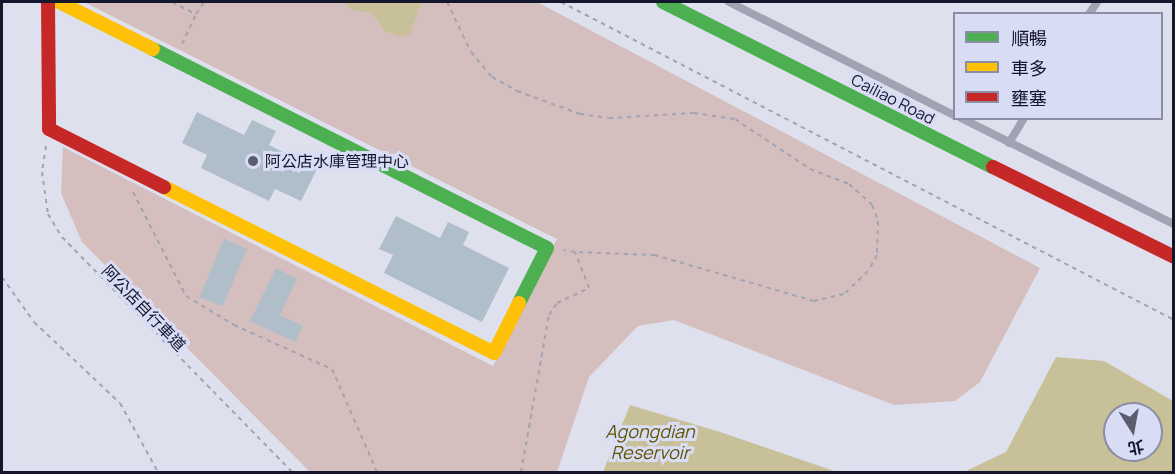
<!DOCTYPE html>
<html>
<head>
<meta charset="utf-8">
<style>
	body { margin:0 }
	#map { position:relative; width:1175px; height:474px; overflow:hidden; background:#dee0ee; font-family:Manrope,"Noto Sans TC",sans-serif }
	div>[style] { position:absolute }
	.green>* { inset:0; background:#d5bebe }
	.water>* { inset:0; background:#c8c098 }
	.building>* { inset:0; background:#afbec9; transform-origin:0 0 }
	.path>* { height:2px; margin-top:-1px; transform-origin:0; background:repeating-linear-gradient(90deg,#a2a4b2 0 4.5px,transparent 0 9px) }
	.lane>* { height:8px; margin:-4px; padding:0 4px; transform-origin:4px; border-radius:4px; background:#a0a3b2 }
	.fast>* { height:14px; margin:-7px; padding:0 7px; transform-origin:7px; border-radius:7px; background:#4caf50 }
	.slow>* { height:14px; margin:-7px; padding:0 7px; transform-origin:7px; border-radius:7px; background:#ffc107 }
	.jam>* { height:14px; margin:-7px; padding:0 7px; transform-origin:7px; border-radius:7px; background:#c62828 }
	.dots>* { width:16px; height:16px; translate:-50% -50%; box-sizing:border-box; border:3px solid #d8dcf4; border-radius:50% }
	span { translate:-50% -50%; white-space:nowrap; text-align:center; line-height:1.15; -webkit-text-stroke:6px #d8dcf4; paint-order:stroke }
	.street-label { font-size:16px; color:#14162b }
	.poi-label { font-size:16px; color:#14162b }
	.left { translate:0 -50%; text-align:left }
	.water-label { font-size:18px; color:#625402; font-style:italic }
	.frame { position:absolute; inset:0; border:3px solid #14162b; pointer-events:none }
	.legend { position:absolute; left:953px; top:12px; width:210px; height:108px; box-sizing:border-box; background:#d8dcf4; border:2px solid #8a8da4; margin:0; padding:8px 10px; list-style:none; font-size:18px; color:#14162b }
	.legend li { display:flex; align-items:center; gap:12px; height:30px }
	.legend b { width:30px; border:2px solid #8a8da4 }
	.north { position:absolute; left:1103px; top:402px; width:60px; height:60px; box-sizing:border-box; background:#d8dcf4; border:2px solid #8a8da4; border-radius:50%; rotate:169deg; font-size:16px; font-weight:700; line-height:24px; text-align:center; color:#14162b }
	.north::after { content:''; display:block; margin:auto; width:21px; height:27px; background:#5b5d6f; clip-path:polygon(50% 0,100% 100%,50% 72%,0 100%) }
</style>
</head>
<body>
<div id="map">
	<div class="green">
		<div style="clip-path:polygon(84px 2px,537px 2px,1040px 268px,980px 382px,955px 401px,894px 405px,674px 320px,638px 326px,589px 377px,557px 472px,310px 472px,82px 242px,61px 193px,63px 147px,493px 366px,557px 239px)"></div>
	</div>
	<div class="water">
		<div style="clip-path:polygon(345px 2px,420px 2px,421px 3px,410px 34px,401px 37px,385px 31px,372px 13px,351px 10px)"></div>
		<div style="clip-path:polygon(evenodd,1056px 357px,1104px 361px,1173px 401px,1173px 472px,964px 472px,1006px 452px,1056px 357px,1115px 414px,1151px 414px,1151px 450px,1115px 450px,1115px 414px)"></div>
		<div style="clip-path:polygon(630px 405px,720px 432px,837px 472px,603px 472px)"></div>
	</div>
	<div class="building">
		<div style="clip-path:polygon(197px 112px,244px 135px,252px 120px,276px 131px,269px 145px,317px 169px,301px 201px,275px 189px,269px 201px,201px 168px,207px 155px,182px 143px)"></div>
		<div style="clip-path:polygon(396px 216px,440px 238px,448px 222px,469px 232px,463px 245px,509px 268px,482px 322px,384px 273px,393px 255px,379px 249px)"></div>
		<div style="left:224px;top:239px;width:25px;height:63px;rotate:23deg"></div>
		<div style="clip-path:polygon(276px 268px,297px 279px,280px 315px,303px 326px,295px 342px,250px 321px)"></div>
	</div>
	<div class="path">
		<div style="left:172px;top:2px;width:27px;rotate:27deg"></div>
		<div style="left:196px;top:14px;width:14px;rotate:-56deg"></div>
		<div style="left:447px;top:2px;width:55px;rotate:64.4deg"></div>
		<div style="left:471px;top:52px;width:33px;rotate:50deg"></div>
		<div style="left:492px;top:77px;width:29px;rotate:29deg"></div>
		<div style="left:517px;top:91px;width:67px;rotate:20.1deg"></div>
		<div style="left:580px;top:114px;width:29px;rotate:8deg"></div>
		<div style="left:609px;top:118px;width:85px;rotate:-3.4deg"></div>
		<div style="left:694px;top:113px;width:41px;rotate:8.3deg"></div>
		<div style="left:735px;top:119px;width:90px;rotate:33.7deg"></div>
		<div style="left:810px;top:169px;width:42px;rotate:21deg"></div>
		<div style="left:849px;top:184px;width:31px;rotate:42deg"></div>
		<div style="left:872px;top:205px;width:17px;rotate:69deg"></div>
		<div style="left:878px;top:221px;width:34px;rotate:92deg"></div>
		<div style="left:877px;top:255px;width:18px;rotate:119deg"></div>
		<div style="left:868px;top:271px;width:33px;rotate:136deg"></div>
		<div style="left:844px;top:294px;width:31px;rotate:167deg"></div>
		<div style="left:814px;top:301px;width:166px;rotate:-163.9deg"></div>
		<div style="left:655px;top:255px;width:80px;rotate:-177.9deg"></div>
		<div style="left:561px;top:2px;width:691px;rotate:27.42deg"></div>
		<div style="left:182px;top:44px;width:33px;rotate:-65deg"></div>
		<div style="left:46px;top:146px;width:26px;rotate:99deg"></div>
		<div style="left:42px;top:172px;width:42px;rotate:81.9deg"></div>
		<div style="left:48px;top:214px;width:27px;rotate:59deg"></div>
		<div style="left:62px;top:237px;width:329px;rotate:45.6deg"></div>
		<div style="left:133px;top:192px;width:117px;rotate:63deg"></div>
		<div style="left:186px;top:296px;width:56px;rotate:31.1deg"></div>
		<div style="left:234px;top:325px;width:107px;rotate:24.2deg"></div>
		<div style="left:332px;top:369px;width:112px;rotate:66.4deg"></div>
		<div style="left:2px;top:277px;width:55px;rotate:54.6deg"></div>
		<div style="left:34px;top:322px;width:118px;rotate:43.3deg"></div>
		<div style="left:120px;top:403px;width:79px;rotate:61.2deg"></div>
		<div style="left:521px;top:472px;width:159px;rotate:-79.9deg"></div>
		<div style="left:549px;top:315px;width:14px;rotate:-56deg"></div>
		<div style="left:557px;top:303px;width:35px;rotate:-25deg"></div>
		<div style="left:589px;top:288px;width:39px;rotate:-111deg"></div>
		<div style="left:575px;top:252px;width:12px;rotate:-171deg"></div>
	</div>
	<div class="lane">
		<div style="left:729px;top:2px;width:252px;rotate:26.7deg"></div>
		<div style="left:1089px;top:14px;width:14px;rotate:-56deg"></div>
		<div style="left:961px;top:118px;width:238px;rotate:26.5deg"></div>
		<div style="left:1009px;top:143px;width:29px;rotate:-59deg"></div>
	</div>
	<div class="fast">
		<div style="left:663px;top:2px;width:369px;rotate:26.6deg"></div>
		<div style="left:153px;top:49px;width:441px;rotate:26.8deg"></div>
		<div style="left:547px;top:248px;width:62px;rotate:117deg"></div>
	</div>
	<div class="slow">
		<div style="left:59px;top:2px;width:105px;rotate:26.6deg"></div>
		<div style="left:164px;top:187px;width:369px;rotate:26.7deg"></div>
		<div style="left:494px;top:353px;width:56px;rotate:-63.4deg"></div>
	</div>
	<div class="jam">
		<div style="left:48px;top:2px;width:127px;rotate:89.5deg"></div>
		<div style="left:49px;top:129px;width:129px;rotate:26.8deg"></div>
		<div style="left:993px;top:167px;width:202px;rotate:26.4deg"></div>
	</div>
	<div class="dots">
		<div style="left:253px;top:161px;background:#5b5d6f"></div>
	</div>
	<div class="street-label">
		<span style="left:893px;top:99px;rotate:27deg">Cailiao Road</span>
		<span style="left:144px;top:308px;rotate:46deg">阿公店自行車道</span>
	</div>
	<div class="poi-label">
		<span class="left" style="left:265px;top:161px">阿公店水庫管理中心</span>
	</div>
	<div class="water-label">
		<span style="left:650px;top:442px">Agongdian<br>Reservoir</span>
	</div>
	<div class="frame"></div>
	<ul class="legend">
	<li><b style="height:8px;background:#4caf50"></b>順暢</li>
	<li><b style="height:8px;background:#ffc107"></b>車多</li>
	<li><b style="height:8px;background:#c62828"></b>壅塞</li>
	</ul>
	<div class="north">北</div>
</div>
</body>
</html>
